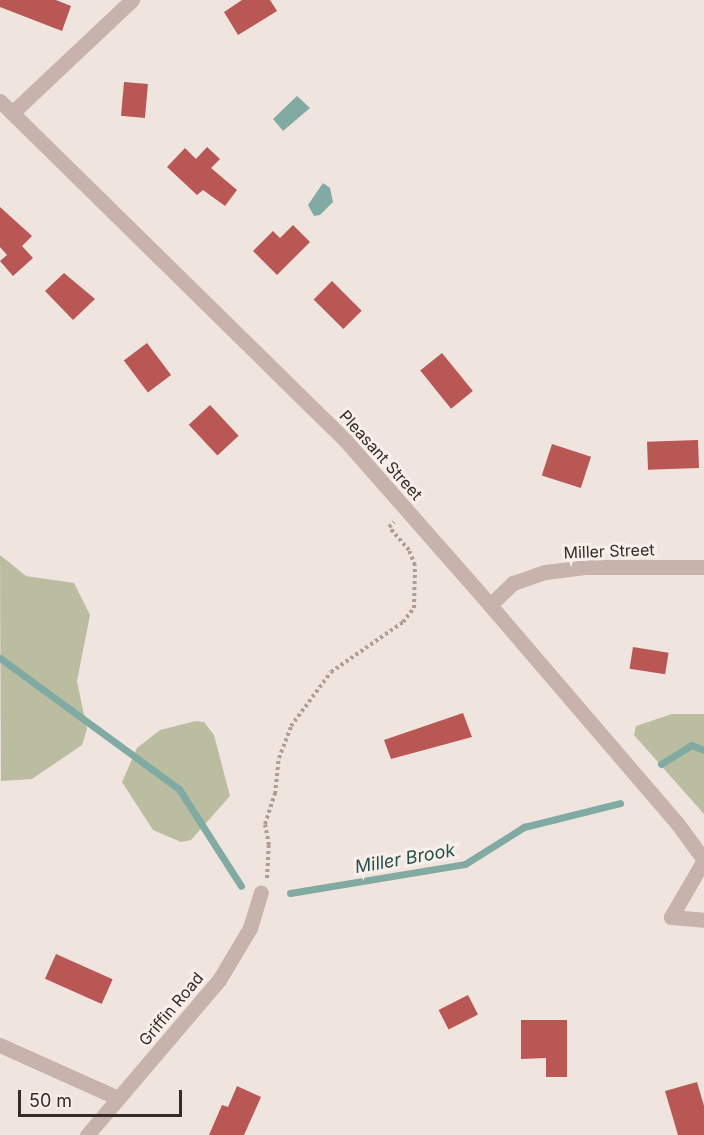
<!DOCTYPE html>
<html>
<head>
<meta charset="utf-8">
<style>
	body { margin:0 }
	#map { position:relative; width:704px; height:1135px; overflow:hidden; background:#f0e4de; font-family:Inter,sans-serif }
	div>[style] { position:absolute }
	.green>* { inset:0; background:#babda0 }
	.water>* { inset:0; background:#81aaa3 }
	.stream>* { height:7px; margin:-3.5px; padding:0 3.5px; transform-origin:3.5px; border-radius:3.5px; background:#81aaa3 }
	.building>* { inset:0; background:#b85754; transform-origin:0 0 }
	.path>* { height:4px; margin-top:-2px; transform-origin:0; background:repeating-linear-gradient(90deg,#b29c96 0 3px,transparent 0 6px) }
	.minor>* { height:15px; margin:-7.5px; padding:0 7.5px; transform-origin:7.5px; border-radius:7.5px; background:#c7b2ac }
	span { translate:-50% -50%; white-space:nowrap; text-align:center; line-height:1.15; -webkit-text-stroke:6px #f8efea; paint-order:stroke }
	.street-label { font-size:16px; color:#352b2a }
	.water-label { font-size:18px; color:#24524b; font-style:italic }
	.scale { position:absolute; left:18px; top:1090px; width:164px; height:27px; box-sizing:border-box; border:3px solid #352b2a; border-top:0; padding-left:8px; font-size:18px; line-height:21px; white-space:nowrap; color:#352b2a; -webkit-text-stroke:4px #f8efea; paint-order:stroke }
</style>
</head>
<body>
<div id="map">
	<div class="green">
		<div style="clip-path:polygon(0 555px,26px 576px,74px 583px,90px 615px,77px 681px,87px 729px,82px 745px,32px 779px,1px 781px)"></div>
		<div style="clip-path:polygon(672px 714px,704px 714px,704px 814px,634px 735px,636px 726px)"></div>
		<div style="clip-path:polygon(196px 721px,204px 722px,214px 735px,230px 796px,191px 840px,181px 842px,153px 830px,122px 782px,137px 748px,160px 730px)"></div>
	</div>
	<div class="water">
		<div style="clip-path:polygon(297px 96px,310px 108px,283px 131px,273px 119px)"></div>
		<div style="clip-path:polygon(323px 183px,330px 188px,333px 202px,320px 215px,314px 216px,308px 205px)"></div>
	</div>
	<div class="stream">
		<div style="left:0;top:658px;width:222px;rotate:36.2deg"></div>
		<div style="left:179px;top:789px;width:115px;rotate:57.4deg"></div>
		<div style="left:661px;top:764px;width:36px;rotate:-32deg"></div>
		<div style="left:691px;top:745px;width:14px;rotate:21deg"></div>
		<div style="left:290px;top:893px;width:177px;rotate:-9.4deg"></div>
		<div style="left:465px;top:864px;width:70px;rotate:-32.1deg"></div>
		<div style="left:524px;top:827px;width:99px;rotate:-14deg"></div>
	</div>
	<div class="building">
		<div style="clip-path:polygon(0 0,56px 0,71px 6px,62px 31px,0 7px)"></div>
		<div style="clip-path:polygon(242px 0,270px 0,277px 11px,238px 35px,224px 12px)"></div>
		<div style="left:124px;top:82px;width:24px;height:34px;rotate:5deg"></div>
		<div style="clip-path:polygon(207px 147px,220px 159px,211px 168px,237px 190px,225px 206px,203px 190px,197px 195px,167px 167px,185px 148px,196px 159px)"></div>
		<div style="clip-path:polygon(0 207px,32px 236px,22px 246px,33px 258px,13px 276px,0 261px,7px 255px,0 247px)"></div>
		<div style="clip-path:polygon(293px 225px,310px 242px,277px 275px,253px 251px,273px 231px,280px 238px)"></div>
		<div style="clip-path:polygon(64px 273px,95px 299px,73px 320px,45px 291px)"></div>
		<div style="left:332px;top:281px;width:42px;height:26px;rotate:45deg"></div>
		<div style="left:147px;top:343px;width:40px;height:29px;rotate:53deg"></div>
		<div style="left:442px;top:353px;width:49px;height:28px;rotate:51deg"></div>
		<div style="left:210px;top:405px;width:42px;height:29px;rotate:47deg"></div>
		<div style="left:698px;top:440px;width:28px;height:51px;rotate:88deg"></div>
		<div style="left:552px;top:444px;width:41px;height:33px;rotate:18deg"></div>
		<div style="left:633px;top:647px;width:36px;height:22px;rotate:9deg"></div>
		<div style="clip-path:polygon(463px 713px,472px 737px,391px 759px,384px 740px)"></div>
		<div style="left:56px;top:954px;width:62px;height:27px;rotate:24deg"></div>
		<div style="left:468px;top:995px;width:22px;height:33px;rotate:63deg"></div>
		<div style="clip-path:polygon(521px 1020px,567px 1020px,567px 1077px,546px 1077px,546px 1058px,521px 1059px)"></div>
		<div style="clip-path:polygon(697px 1082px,704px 1106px,704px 1135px,678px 1135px,665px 1091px)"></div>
		<div style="clip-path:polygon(237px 1086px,261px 1097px,244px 1135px,209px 1135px,222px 1105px,228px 1107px)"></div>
	</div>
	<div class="path">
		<div style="left:267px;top:878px;width:33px;rotate:-87deg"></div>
		<div style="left:269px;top:845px;width:21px;rotate:-101deg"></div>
		<div style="left:265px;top:824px;width:32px;rotate:-72deg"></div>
		<div style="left:275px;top:794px;width:36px;rotate:-84deg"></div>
		<div style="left:279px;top:758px;width:34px;rotate:-69deg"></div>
		<div style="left:291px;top:726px;width:67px;rotate:-53.5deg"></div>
		<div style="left:331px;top:672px;width:88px;rotate:-34.8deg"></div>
		<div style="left:403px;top:622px;width:18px;rotate:-52deg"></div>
		<div style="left:414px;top:608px;width:43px;rotate:-88.7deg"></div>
		<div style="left:415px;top:565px;width:16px;rotate:-112deg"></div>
		<div style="left:409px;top:550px;width:30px;rotate:-131deg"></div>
		<div style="left:389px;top:527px;width:7px;rotate:-45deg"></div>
	</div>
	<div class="minor">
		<div style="left:0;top:101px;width:485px;rotate:44.5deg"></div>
		<div style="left:346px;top:441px;width:218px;rotate:48.7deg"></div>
		<div style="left:490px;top:605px;width:287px;rotate:49.4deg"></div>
		<div style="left:677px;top:823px;width:46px;rotate:53.9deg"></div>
		<div style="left:12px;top:113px;width:165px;rotate:-43.3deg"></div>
		<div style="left:490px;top:605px;width:32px;rotate:-44deg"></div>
		<div style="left:513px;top:583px;width:34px;rotate:-19deg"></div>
		<div style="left:545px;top:572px;width:38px;rotate:-7deg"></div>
		<div style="left:583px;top:567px;width:121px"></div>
		<div style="left:704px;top:860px;width:66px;rotate:120.1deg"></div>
		<div style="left:671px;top:917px;width:33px;rotate:5deg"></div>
		<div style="left:0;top:1045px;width:129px;rotate:24.2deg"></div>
		<div style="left:87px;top:1135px;width:204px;rotate:-49.6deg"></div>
		<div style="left:219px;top:980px;width:61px;rotate:-59.2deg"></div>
		<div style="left:250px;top:928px;width:37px;rotate:-73deg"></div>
	</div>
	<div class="street-label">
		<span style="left:381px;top:455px;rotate:48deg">Pleasant Street</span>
		<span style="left:609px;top:551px;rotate:-2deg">Miller Street</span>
		<span style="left:171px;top:1009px;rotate:-50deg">Griffin Road</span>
	</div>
	<div class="water-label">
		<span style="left:405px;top:859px;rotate:-10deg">Miller Brook</span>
	</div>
	<div class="scale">50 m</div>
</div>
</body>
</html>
